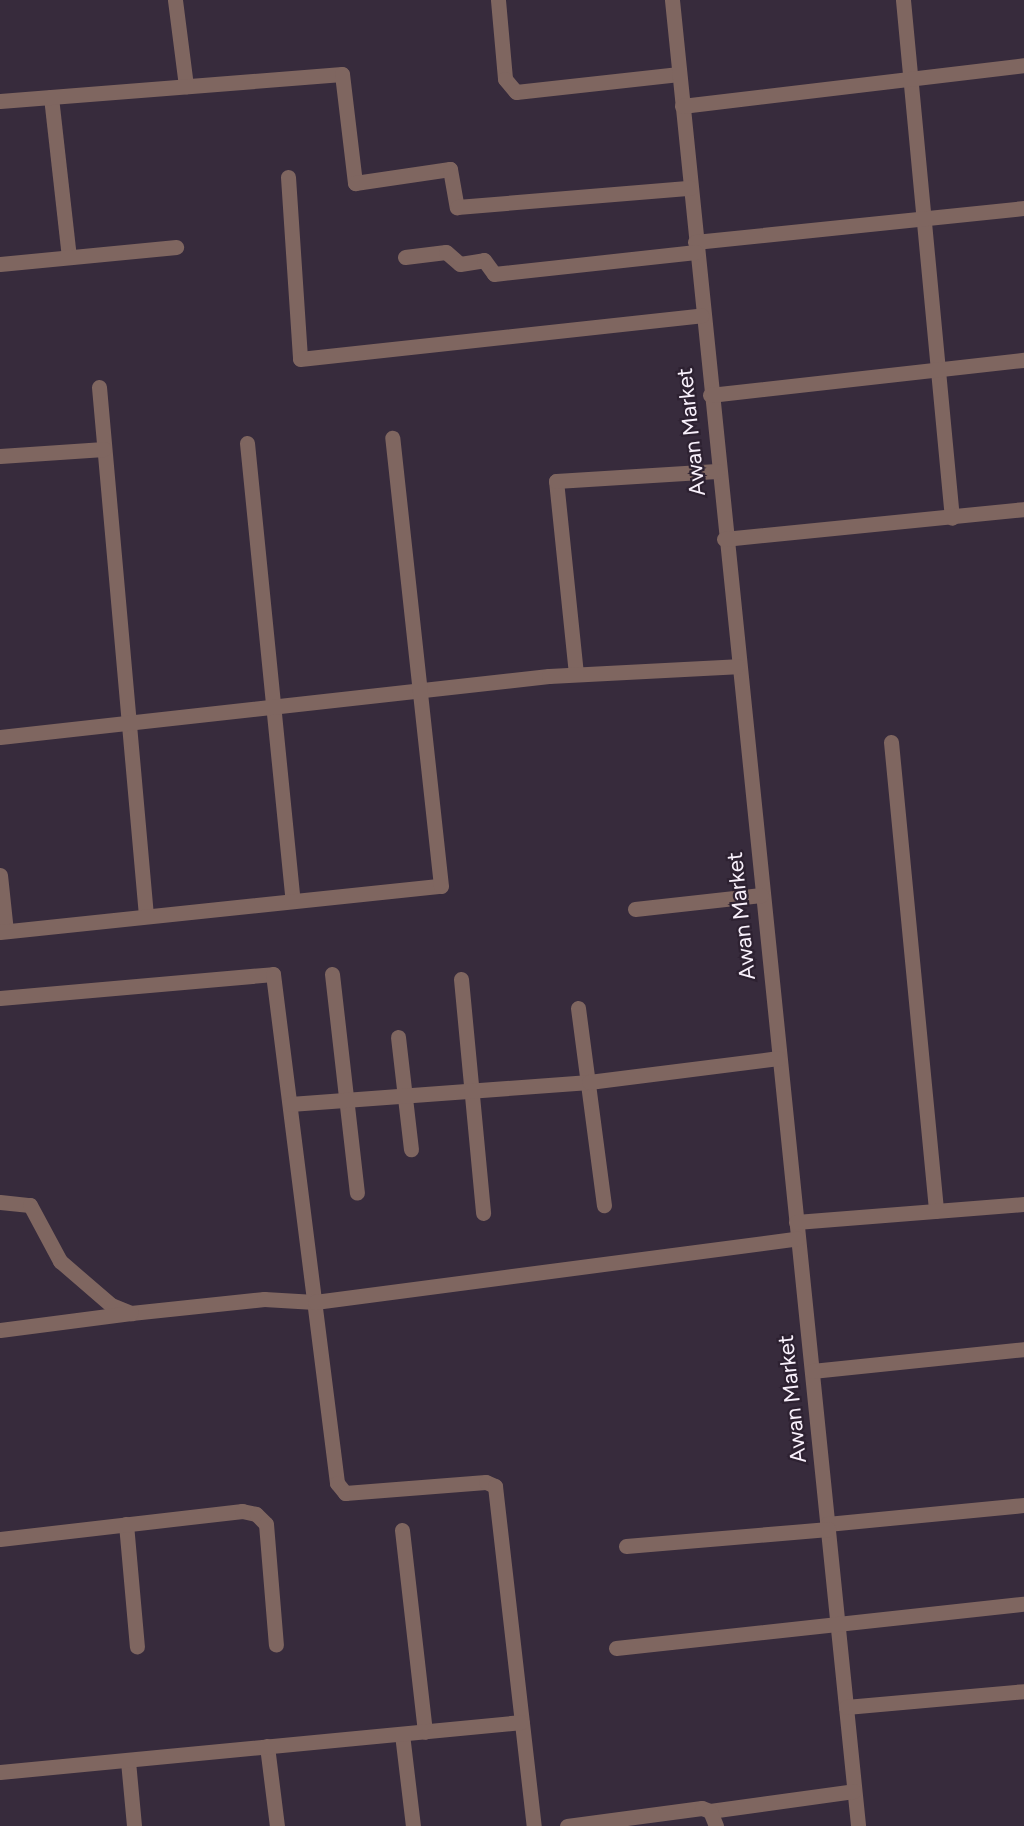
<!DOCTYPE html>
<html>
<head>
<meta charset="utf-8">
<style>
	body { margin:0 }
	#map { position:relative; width:1024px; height:1826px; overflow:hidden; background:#372b3c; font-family:Figtree,sans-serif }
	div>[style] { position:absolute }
	.minor>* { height:15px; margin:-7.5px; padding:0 7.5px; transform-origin:7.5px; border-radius:7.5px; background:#7f6660 }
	span { translate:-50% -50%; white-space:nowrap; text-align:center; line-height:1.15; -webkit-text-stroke:4.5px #2d2131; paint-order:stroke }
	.street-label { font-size:22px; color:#f9f1fc }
</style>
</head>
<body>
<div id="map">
	<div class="minor">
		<div style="left:175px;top:0;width:87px;rotate:82.7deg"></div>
		<div style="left:498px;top:0;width:79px;rotate:84.9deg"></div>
		<div style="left:505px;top:79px;width:17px;rotate:50deg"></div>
		<div style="left:516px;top:92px;width:164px;rotate:-6.3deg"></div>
		<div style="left:672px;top:0;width:1835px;rotate:84.18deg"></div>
		<div style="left:903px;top:0;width:520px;rotate:84.6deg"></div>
		<div style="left:51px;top:97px;width:161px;rotate:83.6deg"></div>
		<div style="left:0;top:101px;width:343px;rotate:-4.5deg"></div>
		<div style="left:342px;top:74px;width:110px;rotate:83.2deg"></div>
		<div style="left:355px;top:183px;width:96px;rotate:-8.4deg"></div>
		<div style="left:450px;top:169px;width:39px;rotate:80deg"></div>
		<div style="left:457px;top:207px;width:234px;rotate:-4.7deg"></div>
		<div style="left:682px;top:106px;width:344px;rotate:-6.8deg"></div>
		<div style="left:288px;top:177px;width:182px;rotate:86.2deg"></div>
		<div style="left:300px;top:359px;width:404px;rotate:-6.2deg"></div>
		<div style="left:695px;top:242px;width:331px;rotate:-5.9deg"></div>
		<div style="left:405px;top:257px;width:41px;rotate:-7deg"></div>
		<div style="left:446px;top:252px;width:18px;rotate:41deg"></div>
		<div style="left:460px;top:264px;width:24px;rotate:-9deg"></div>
		<div style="left:484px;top:260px;width:17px;rotate:54deg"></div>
		<div style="left:494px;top:274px;width:203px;rotate:-6.2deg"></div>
		<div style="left:0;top:264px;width:177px;rotate:-5.5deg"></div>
		<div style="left:99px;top:387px;width:531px;rotate:84.92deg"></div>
		<div style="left:710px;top:395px;width:316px;rotate:-6.4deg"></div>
		<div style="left:247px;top:443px;width:460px;rotate:84.3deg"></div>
		<div style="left:0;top:456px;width:104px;rotate:-3.9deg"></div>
		<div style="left:724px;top:539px;width:301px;rotate:-5.7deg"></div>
		<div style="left:576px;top:674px;width:194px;rotate:-95.9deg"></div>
		<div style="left:556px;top:481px;width:161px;rotate:-3.6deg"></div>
		<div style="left:0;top:737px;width:552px;rotate:-6.34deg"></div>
		<div style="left:549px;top:676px;width:188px;rotate:-3deg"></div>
		<div style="left:891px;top:742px;width:471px;rotate:84.5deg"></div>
		<div style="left:0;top:875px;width:56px;rotate:83.9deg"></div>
		<div style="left:635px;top:909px;width:127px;rotate:-6.3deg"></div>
		<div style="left:0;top:932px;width:443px;rotate:-6deg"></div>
		<div style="left:441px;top:886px;width:451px;rotate:-96.2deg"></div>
		<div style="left:332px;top:974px;width:220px;rotate:83.5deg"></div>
		<div style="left:461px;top:979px;width:235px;rotate:84.6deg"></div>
		<div style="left:0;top:998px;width:274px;rotate:-5deg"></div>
		<div style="left:273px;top:974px;width:513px;rotate:82.83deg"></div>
		<div style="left:337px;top:1483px;width:13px;rotate:51deg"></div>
		<div style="left:345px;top:1493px;width:141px;rotate:-4.5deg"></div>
		<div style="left:486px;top:1482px;width:10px;rotate:24deg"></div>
		<div style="left:495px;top:1486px;width:342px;rotate:83.5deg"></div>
		<div style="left:578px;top:1008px;width:199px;rotate:82.5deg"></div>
		<div style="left:398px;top:1037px;width:113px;rotate:83.4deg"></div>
		<div style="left:290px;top:1104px;width:300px;rotate:-4.2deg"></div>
		<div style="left:589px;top:1082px;width:191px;rotate:-7.2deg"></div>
		<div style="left:0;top:1202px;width:30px;rotate:6deg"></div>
		<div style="left:30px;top:1205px;width:64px;rotate:61.8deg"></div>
		<div style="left:60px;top:1261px;width:67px;rotate:40.8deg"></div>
		<div style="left:111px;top:1305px;width:22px;rotate:22deg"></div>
		<div style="left:131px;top:1313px;width:134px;rotate:-6deg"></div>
		<div style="left:264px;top:1299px;width:51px;rotate:3.4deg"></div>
		<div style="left:315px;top:1302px;width:487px;rotate:-7.5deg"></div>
		<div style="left:796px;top:1222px;width:229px;rotate:-4.5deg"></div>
		<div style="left:0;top:1330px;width:132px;rotate:-7.4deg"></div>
		<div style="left:812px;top:1371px;width:213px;rotate:-5.9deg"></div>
		<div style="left:126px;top:1524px;width:123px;rotate:84.9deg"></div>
		<div style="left:827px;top:1524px;width:198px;rotate:-5.5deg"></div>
		<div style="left:402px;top:1530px;width:203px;rotate:83.5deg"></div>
		<div style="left:0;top:1539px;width:244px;rotate:-6.6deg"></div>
		<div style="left:242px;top:1511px;width:14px;rotate:12deg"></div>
		<div style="left:256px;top:1514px;width:14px;rotate:45deg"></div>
		<div style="left:266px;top:1524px;width:121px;rotate:85.3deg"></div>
		<div style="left:626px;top:1546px;width:203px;rotate:-4.8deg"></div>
		<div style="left:616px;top:1648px;width:410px;rotate:-6.2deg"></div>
		<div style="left:846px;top:1707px;width:179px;rotate:-5.1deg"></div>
		<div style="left:402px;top:1734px;width:93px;rotate:83.2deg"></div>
		<div style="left:267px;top:1746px;width:81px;rotate:82.9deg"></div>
		<div style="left:128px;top:1761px;width:65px;rotate:84.7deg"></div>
		<div style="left:0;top:1772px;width:524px;rotate:-5.47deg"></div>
		<div style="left:710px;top:1811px;width:145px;rotate:-7.9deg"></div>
		<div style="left:567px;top:1826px;width:136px;rotate:-7.6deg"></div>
		<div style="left:702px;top:1808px;width:9px;rotate:21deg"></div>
		<div style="left:710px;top:1811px;width:16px;rotate:68deg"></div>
	</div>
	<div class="street-label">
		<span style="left:691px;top:432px;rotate:-96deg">Awan Market</span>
		<span style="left:741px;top:916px;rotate:-96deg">Awan Market</span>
		<span style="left:792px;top:1399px;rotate:-96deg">Awan Market</span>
	</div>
</div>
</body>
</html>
